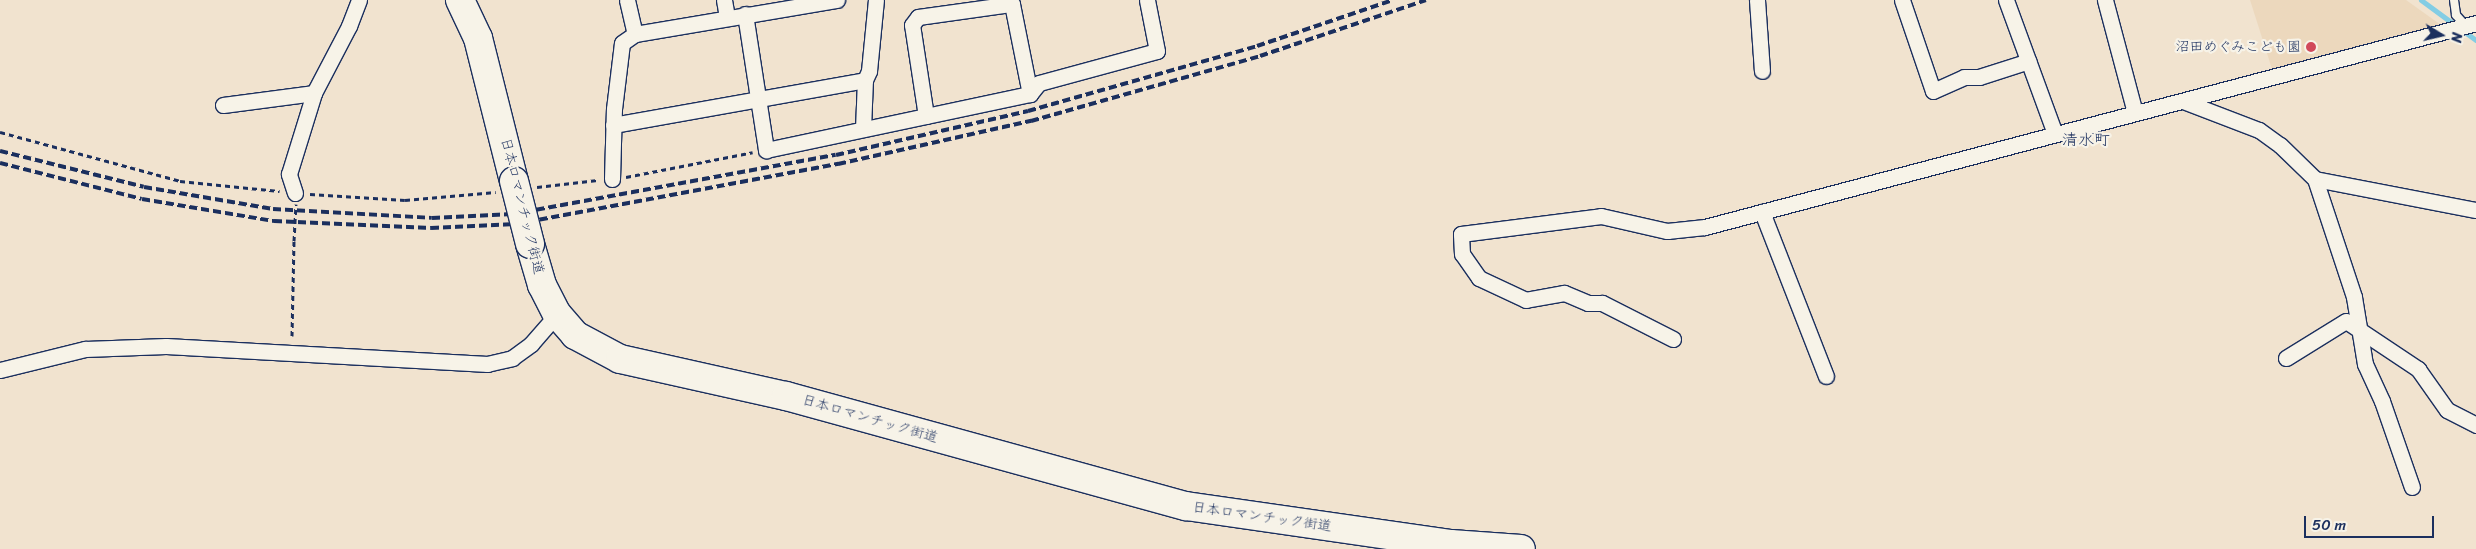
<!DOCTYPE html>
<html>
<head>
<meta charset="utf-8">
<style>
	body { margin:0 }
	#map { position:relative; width:2476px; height:549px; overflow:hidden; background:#f1e3cf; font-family:Sriracha,"Klee One",sans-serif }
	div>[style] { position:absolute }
	.built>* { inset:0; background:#ecd8bd }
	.stream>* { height:5px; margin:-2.5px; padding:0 2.5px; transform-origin:2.5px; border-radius:2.5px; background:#83cde4 }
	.path>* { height:3px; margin-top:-1.5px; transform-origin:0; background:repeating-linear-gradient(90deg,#1b2f5e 0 5px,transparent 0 9px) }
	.roads { filter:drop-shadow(1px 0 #1b2f5e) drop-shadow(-1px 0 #1b2f5e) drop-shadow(0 1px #1b2f5e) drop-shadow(0 -1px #1b2f5e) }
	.lane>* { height:8px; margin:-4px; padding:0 4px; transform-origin:4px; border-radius:4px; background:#f7f3e8 }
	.street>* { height:15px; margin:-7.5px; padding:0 7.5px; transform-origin:7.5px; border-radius:7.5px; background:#f7f3e8 }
	.highway>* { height:28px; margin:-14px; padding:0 14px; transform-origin:14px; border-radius:14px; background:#f7f3e8 }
	.rail>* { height:4px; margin-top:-2px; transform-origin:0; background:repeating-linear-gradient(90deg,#1b2f5e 0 8px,transparent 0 12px) }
	.path-bridge>* { height:3px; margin-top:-1.5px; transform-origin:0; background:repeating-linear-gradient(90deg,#1b2f5e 0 5px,transparent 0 9px) }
	.bridges { filter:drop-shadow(1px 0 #1b2f5e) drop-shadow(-1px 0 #1b2f5e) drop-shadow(0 1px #1b2f5e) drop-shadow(0 -1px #1b2f5e) }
	.highway-bridge>* { height:28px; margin:-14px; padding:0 14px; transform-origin:14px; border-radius:14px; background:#f7f3e8 }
	.dots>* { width:14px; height:14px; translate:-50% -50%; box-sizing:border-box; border:2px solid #f7f3e8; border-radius:50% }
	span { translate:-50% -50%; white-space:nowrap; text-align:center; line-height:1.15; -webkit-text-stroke:4.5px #f7f3e8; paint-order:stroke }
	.poi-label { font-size:14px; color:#1b2f5e }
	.right { translate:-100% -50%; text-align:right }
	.street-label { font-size:14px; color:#1b2f5e }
	.quarter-label { font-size:16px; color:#1b2f5e }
	.north { position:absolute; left:2416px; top:10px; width:50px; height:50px; -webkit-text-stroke:4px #f7f3e8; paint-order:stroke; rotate:99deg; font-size:14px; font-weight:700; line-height:20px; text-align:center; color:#1b2f5e }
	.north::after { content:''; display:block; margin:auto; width:18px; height:22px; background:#1b2f5e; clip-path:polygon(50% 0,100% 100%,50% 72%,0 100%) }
	.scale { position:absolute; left:2304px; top:516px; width:130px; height:22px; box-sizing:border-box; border:2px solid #1b2f5e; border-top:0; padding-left:6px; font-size:15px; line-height:18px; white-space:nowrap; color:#1b2f5e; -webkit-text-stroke:4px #f7f3e8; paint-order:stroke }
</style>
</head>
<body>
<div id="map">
	<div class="built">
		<div style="clip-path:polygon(2250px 0,2406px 0,2441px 25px,2272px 69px)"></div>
	</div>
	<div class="stream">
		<div style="left:2421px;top:0;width:42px;rotate:36.3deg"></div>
		<div style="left:2462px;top:30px;width:17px;rotate:36deg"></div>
	</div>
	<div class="path">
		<div style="left:0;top:132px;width:187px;rotate:15.2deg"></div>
		<div style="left:180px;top:181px;width:100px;rotate:5.8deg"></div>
		<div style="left:626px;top:177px;width:129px;rotate:-11.1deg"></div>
		<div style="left:537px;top:187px;width:61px;rotate:-6.5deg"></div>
		<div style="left:310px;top:194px;width:95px;rotate:3.6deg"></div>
		<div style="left:405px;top:200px;width:91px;rotate:-5deg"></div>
		<div style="left:292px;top:336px;width:95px;rotate:-88.8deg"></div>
	</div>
	<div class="roads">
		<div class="lane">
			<div style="left:2454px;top:0;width:15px;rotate:82deg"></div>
			<div style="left:2456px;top:15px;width:15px;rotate:48deg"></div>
		</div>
		<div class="street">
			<div style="left:627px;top:0;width:35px;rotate:77deg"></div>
			<div style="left:724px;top:0;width:17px;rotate:80deg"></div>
			<div style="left:1757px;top:0;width:71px;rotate:86deg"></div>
			<div style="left:1902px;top:0;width:96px;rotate:71.2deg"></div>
			<div style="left:1933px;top:91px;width:34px;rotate:-24deg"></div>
			<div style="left:1964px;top:77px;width:15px"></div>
			<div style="left:1979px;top:77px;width:52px;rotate:-17.7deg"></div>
			<div style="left:2006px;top:0;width:143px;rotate:69.9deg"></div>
			<div style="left:2105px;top:0;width:117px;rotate:75.1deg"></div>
			<div style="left:745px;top:14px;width:138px;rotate:81.2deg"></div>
			<div style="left:766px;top:150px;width:270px;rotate:-12deg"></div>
			<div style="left:1030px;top:94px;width:14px;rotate:-51deg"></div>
			<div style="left:1039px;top:83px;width:122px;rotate:-15.2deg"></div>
			<div style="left:1157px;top:51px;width:52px;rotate:-101.1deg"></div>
			<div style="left:2183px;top:101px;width:81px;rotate:20.9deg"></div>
			<div style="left:2259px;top:130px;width:26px;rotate:36deg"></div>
			<div style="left:2280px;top:145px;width:49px;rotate:44.2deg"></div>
			<div style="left:2315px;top:179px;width:164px;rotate:10.9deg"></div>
			<div style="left:223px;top:105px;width:92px;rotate:-7.5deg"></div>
			<div style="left:926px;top:116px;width:92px;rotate:-98.7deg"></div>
			<div style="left:912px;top:25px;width:10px;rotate:-53deg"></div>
			<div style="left:918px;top:17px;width:95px;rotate:-7.9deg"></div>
			<div style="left:1012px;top:4px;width:92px;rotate:78.7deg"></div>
			<div style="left:613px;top:125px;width:256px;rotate:-10.1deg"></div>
			<div style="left:865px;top:80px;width:10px;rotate:-66deg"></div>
			<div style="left:869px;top:71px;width:71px;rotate:-84.4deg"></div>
			<div style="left:863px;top:129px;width:49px;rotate:-87.7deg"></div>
			<div style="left:612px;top:179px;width:70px;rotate:-88.4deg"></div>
			<div style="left:614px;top:109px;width:66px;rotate:-83.1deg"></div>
			<div style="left:622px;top:43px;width:16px;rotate:-35deg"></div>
			<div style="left:635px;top:34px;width:205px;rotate:-9.6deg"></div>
			<div style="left:2315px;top:179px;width:124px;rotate:71.7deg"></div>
			<div style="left:2354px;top:297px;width:68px;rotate:80.7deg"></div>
			<div style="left:2365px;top:364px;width:41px;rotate:65.3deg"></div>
			<div style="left:2382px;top:401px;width:91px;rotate:70.8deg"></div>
			<div style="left:295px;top:193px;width:20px;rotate:-108deg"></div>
			<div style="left:289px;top:174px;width:85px;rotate:-72.8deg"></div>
			<div style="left:314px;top:93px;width:76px;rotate:-62.4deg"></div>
			<div style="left:349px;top:26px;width:28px;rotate:-69deg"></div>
			<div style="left:1762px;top:212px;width:176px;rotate:68.7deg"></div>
			<div style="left:1673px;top:339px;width:80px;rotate:-153.1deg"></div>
			<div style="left:1602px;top:303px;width:14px;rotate:180deg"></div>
			<div style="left:1588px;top:303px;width:26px;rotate:-157deg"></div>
			<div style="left:1564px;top:293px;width:39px;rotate:170deg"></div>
			<div style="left:1526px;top:300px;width:52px;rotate:-154.9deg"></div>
			<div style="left:1479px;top:278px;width:29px;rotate:-125deg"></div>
			<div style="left:1462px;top:254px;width:20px;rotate:-93deg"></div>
			<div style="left:1461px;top:234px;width:141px;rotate:-7.3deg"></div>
			<div style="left:1601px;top:216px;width:68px;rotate:12.8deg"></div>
			<div style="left:1667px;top:231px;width:38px;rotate:-6deg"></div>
			<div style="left:1705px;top:227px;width:798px;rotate:-14.82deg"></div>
			<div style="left:2286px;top:358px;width:70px;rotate:-31.7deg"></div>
			<div style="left:2346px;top:321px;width:87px;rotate:33.7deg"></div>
			<div style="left:2418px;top:369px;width:50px;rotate:54.7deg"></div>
			<div style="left:2447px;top:410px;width:33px;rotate:27deg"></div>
			<div style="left:0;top:370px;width:88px;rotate:-13.9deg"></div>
			<div style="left:85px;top:349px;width:81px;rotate:-2.1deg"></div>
			<div style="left:166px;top:346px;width:322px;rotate:3.2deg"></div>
			<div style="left:487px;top:364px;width:26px;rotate:-13deg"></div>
			<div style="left:512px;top:358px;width:24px;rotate:-36deg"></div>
			<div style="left:531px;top:344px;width:40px;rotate:-49deg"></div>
		</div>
		<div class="highway">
			<div style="left:460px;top:0;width:42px;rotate:64.7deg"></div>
			<div style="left:478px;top:38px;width:147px;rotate:75.9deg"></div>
			<div style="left:530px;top:244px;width:43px;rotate:73.7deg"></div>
			<div style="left:542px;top:285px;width:33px;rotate:63deg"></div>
			<div style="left:557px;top:314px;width:28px;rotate:49deg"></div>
			<div style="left:575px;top:335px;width:51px;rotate:28.1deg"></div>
			<div style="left:620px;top:359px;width:170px;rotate:12.6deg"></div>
			<div style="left:786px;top:396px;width:415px;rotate:15.4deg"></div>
			<div style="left:1186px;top:506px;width:268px;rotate:8.2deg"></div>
			<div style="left:1451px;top:544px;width:70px;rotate:4.1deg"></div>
		</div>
	</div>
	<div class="rail">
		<div style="left:0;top:151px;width:148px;rotate:14deg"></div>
		<div style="left:144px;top:187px;width:131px;rotate:9.7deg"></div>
		<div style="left:273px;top:209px;width:159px;rotate:3.2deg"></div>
		<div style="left:432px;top:218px;width:81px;rotate:-2.8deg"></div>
		<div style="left:513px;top:214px;width:328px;rotate:-10.4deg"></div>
		<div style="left:836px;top:155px;width:197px;rotate:-12.9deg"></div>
		<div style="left:1028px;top:111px;width:238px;rotate:-15.8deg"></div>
		<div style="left:1257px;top:46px;width:144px;rotate:-18.7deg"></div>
		<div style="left:0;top:163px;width:146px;rotate:14.2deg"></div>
		<div style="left:142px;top:199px;width:134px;rotate:9.5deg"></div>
		<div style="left:274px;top:221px;width:157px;rotate:2.6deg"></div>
		<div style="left:431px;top:228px;width:85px;rotate:-2.7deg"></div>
		<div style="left:516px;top:224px;width:328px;rotate:-10.6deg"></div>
		<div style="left:838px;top:164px;width:198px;rotate:-12.6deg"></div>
		<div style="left:1031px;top:121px;width:238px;rotate:-15.8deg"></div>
		<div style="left:1260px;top:56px;width:175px;rotate:-18.6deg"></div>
	</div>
	<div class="path-bridge">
		<div style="left:294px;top:241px;width:37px;rotate:-87deg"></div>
	</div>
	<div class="bridges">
		<div class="highway-bridge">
			<div style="left:514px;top:181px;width:65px;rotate:75.7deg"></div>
		</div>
	</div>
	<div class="dots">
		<div style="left:2311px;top:47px;background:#d1495b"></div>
	</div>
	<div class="poi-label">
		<span class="right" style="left:2301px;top:47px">沼田めぐみこども園</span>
	</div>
	<div class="street-label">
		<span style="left:522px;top:206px;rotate:76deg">日本ロマンチック街道</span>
		<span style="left:870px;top:419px;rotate:16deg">日本ロマンチック街道</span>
		<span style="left:1262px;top:517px;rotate:8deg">日本ロマンチック街道</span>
	</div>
	<div class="quarter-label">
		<span style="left:2086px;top:140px">清水町</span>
	</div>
	<div class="north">N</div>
	<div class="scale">50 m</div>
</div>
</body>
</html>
